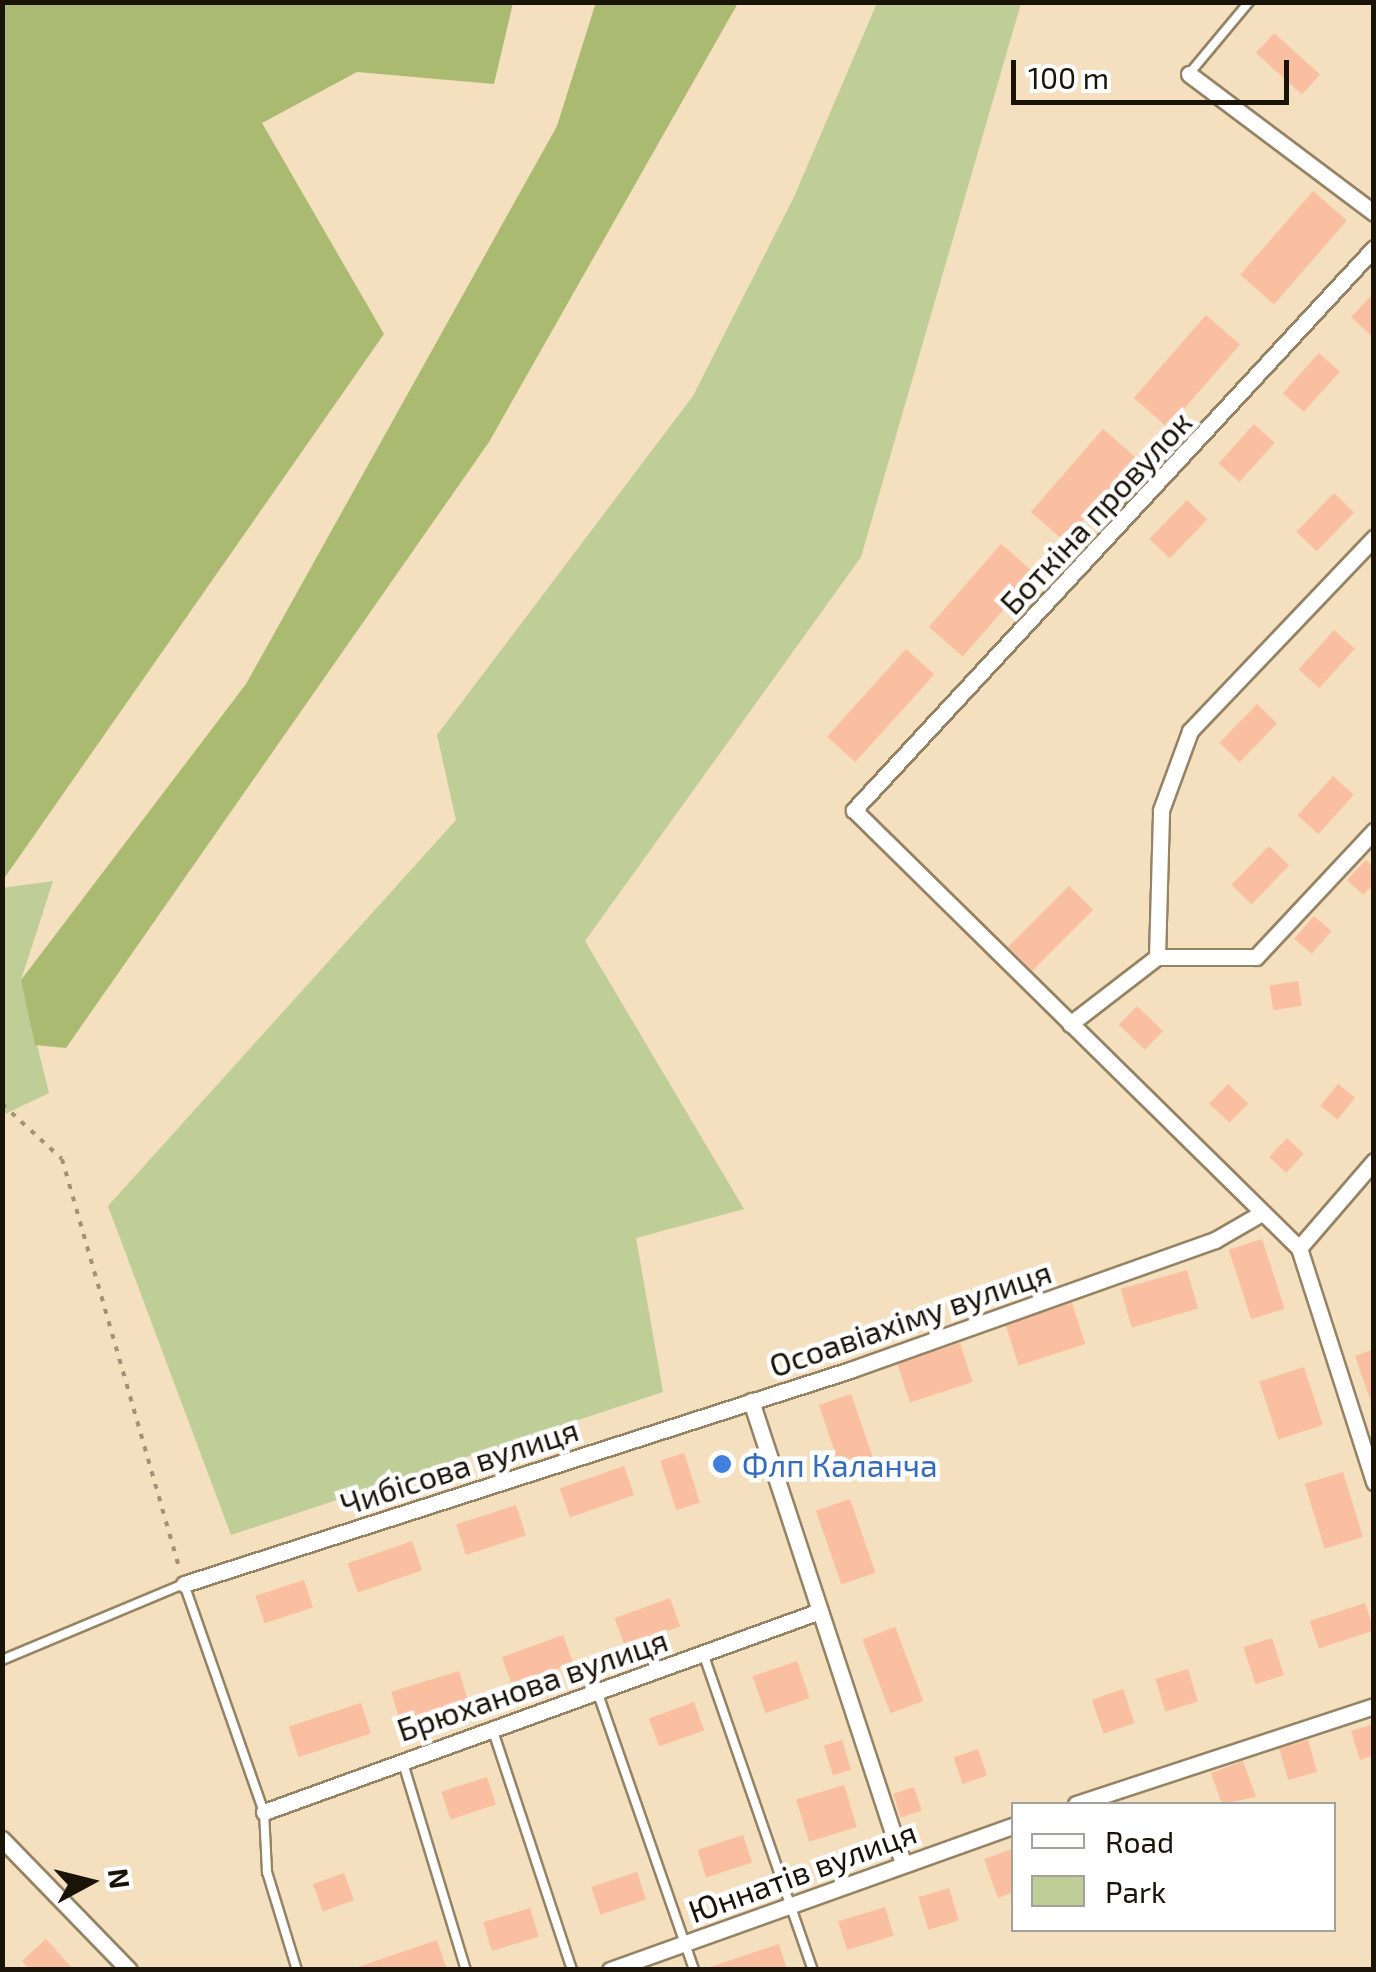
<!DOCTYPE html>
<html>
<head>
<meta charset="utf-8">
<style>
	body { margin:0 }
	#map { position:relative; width:1376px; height:1972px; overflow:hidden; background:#f4dfbe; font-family:"Exo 2",sans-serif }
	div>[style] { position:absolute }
	.green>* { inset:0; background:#bfcd96 }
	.forest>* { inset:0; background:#aabb71 }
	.building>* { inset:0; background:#fabfa0; transform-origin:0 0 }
	.path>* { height:4px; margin-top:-2px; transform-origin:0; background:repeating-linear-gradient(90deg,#a09178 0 5px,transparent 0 13px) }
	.roads { filter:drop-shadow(2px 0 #968364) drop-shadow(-2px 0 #968364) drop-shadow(0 2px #968364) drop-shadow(0 -2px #968364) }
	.lane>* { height:8px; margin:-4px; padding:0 4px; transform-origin:4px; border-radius:4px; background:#fff }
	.street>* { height:15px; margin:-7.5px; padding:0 7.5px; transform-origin:7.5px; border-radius:7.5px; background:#fff }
	.dots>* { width:28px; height:28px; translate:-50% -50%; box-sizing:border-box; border:5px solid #fff; border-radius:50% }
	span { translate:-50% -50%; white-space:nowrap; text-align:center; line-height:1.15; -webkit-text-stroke:9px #fff; paint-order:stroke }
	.street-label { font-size:32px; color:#1a1307 }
	.shop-label { font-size:32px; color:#366cbe }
	.left { translate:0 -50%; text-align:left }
	.frame { position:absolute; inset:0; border:5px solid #1a1307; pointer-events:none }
	.legend { position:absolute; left:1011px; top:1802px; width:325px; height:130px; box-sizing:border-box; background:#fff; border:2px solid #a3a19c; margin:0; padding:12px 18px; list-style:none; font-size:30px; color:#1a1307 }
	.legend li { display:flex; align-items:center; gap:20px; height:50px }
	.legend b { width:50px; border:2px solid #a3a19c }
	.north { position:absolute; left:40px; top:1832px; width:100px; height:100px; -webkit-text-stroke:8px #fff; paint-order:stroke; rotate:83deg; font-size:28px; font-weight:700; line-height:40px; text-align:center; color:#1a1307 }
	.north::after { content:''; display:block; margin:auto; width:35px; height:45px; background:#1a1307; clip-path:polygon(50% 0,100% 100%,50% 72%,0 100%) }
	.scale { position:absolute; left:1011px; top:60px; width:278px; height:45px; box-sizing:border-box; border:5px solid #1a1307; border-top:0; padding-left:12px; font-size:30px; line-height:35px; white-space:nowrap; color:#1a1307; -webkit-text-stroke:8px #fff; paint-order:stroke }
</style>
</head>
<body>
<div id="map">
	<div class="green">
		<div style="clip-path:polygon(877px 3px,1021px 3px,861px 557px,585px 941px,744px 1209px,636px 1238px,663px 1392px,231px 1535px,108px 1206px,456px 820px,437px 735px,693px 396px,794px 197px)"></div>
		<div style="clip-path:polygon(53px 881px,21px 980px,49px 1093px,3px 1115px,2px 888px)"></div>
	</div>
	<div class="forest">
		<div style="clip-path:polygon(3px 2px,513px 3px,494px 84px,357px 72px,262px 123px,384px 334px,3px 880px)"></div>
		<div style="clip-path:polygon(596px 2px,738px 3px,489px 442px,66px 1048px,35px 1045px,21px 980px,246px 684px,557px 126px)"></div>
	</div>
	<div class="building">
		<div style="left:1274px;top:33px;width:62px;height:27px;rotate:42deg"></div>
		<div style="left:1313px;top:191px;width:45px;height:111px;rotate:41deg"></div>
		<div style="clip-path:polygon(1374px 293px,1374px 338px,1351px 317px)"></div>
		<div style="left:1206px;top:315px;width:45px;height:110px;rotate:41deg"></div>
		<div style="left:1319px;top:353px;width:28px;height:54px;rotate:42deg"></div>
		<div style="left:1254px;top:424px;width:28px;height:53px;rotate:42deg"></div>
		<div style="left:1103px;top:429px;width:45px;height:110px;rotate:41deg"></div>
		<div style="left:1334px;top:493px;width:28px;height:54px;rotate:44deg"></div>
		<div style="left:1187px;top:500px;width:28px;height:54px;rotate:44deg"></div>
		<div style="left:1001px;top:544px;width:45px;height:110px;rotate:41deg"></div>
		<div style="left:1334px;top:630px;width:28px;height:53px;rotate:42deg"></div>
		<div style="left:906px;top:649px;width:38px;height:118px;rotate:42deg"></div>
		<div style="left:1257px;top:704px;width:28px;height:54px;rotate:44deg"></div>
		<div style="left:1333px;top:776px;width:28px;height:53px;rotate:42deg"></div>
		<div style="left:1269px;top:846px;width:28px;height:54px;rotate:44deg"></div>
		<div style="clip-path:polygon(1366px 860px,1374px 867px,1374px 884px,1363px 895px,1347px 880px)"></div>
		<div style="left:1069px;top:886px;width:34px;height:86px;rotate:45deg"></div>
		<div style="left:1314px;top:916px;width:23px;height:30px;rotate:41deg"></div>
		<div style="left:1298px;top:981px;width:25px;height:29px;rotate:81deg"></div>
		<div style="left:1137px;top:1006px;width:36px;height:26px;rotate:44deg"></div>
		<div style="left:1228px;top:1084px;width:28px;height:27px;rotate:44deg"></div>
		<div style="left:1338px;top:1084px;width:22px;height:28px;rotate:39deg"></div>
		<div style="left:1287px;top:1138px;width:23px;height:26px;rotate:43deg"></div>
		<div style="left:1262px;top:1239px;width:73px;height:35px;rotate:72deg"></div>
		<div style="left:1187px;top:1270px;width:40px;height:69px;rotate:74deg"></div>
		<div style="left:1072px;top:1303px;width:43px;height:70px;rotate:72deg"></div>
		<div style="left:960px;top:1343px;width:41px;height:66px;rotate:72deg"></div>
		<div style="clip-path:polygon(1374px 1349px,1374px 1402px,1371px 1402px,1355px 1356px)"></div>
		<div style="left:1304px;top:1367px;width:61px;height:47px;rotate:72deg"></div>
		<div style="left:851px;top:1394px;width:75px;height:34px;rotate:71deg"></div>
		<div style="left:684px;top:1453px;width:52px;height:25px;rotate:72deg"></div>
		<div style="left:624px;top:1466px;width:31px;height:68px;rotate:71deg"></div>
		<div style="left:1343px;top:1472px;width:68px;height:40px;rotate:73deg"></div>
		<div style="left:850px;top:1499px;width:78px;height:36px;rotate:71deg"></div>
		<div style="left:516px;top:1505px;width:32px;height:63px;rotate:72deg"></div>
		<div style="left:412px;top:1541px;width:31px;height:68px;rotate:71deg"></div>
		<div style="left:304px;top:1580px;width:29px;height:51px;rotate:72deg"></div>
		<div style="left:670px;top:1598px;width:30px;height:59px;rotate:70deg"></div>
		<div style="left:1365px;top:1603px;width:29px;height:58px;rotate:72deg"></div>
		<div style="left:895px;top:1627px;width:79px;height:35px;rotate:69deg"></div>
		<div style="left:563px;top:1635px;width:30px;height:65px;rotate:70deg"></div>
		<div style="left:1272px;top:1638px;width:39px;height:30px;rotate:72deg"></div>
		<div style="left:797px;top:1661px;width:39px;height:47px;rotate:71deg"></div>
		<div style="left:1188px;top:1669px;width:34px;height:34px;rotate:73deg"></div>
		<div style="left:459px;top:1671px;width:30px;height:71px;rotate:73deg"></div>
		<div style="left:1123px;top:1689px;width:36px;height:33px;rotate:71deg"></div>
		<div style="left:694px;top:1702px;width:30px;height:48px;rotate:70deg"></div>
		<div style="left:361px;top:1703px;width:32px;height:76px;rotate:72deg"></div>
		<div style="clip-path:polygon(1374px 1724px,1374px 1755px,1360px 1760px,1351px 1731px)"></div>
		<div style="left:842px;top:1740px;width:31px;height:19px;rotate:73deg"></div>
		<div style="left:1308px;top:1740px;width:33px;height:30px;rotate:74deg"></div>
		<div style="left:978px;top:1749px;width:28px;height:26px;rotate:71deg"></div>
		<div style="clip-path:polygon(1243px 1761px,1256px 1797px,1222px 1804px,1211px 1773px)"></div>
		<div style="left:487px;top:1777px;width:29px;height:48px;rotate:72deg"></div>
		<div style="left:844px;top:1785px;width:44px;height:50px;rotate:73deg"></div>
		<div style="left:914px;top:1787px;width:25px;height:22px;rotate:72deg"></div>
		<div style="left:743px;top:1835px;width:29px;height:48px;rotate:72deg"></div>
		<div style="clip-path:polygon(1014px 1848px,1014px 1892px,998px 1898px,984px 1859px)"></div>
		<div style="left:637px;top:1872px;width:29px;height:48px;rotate:72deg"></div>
		<div style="left:344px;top:1873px;width:29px;height:33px;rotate:70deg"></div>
		<div style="left:949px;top:1888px;width:34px;height:32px;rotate:73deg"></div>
		<div style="left:885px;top:1907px;width:30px;height:49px;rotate:73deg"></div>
		<div style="left:530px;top:1908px;width:30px;height:49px;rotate:73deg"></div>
		<div style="clip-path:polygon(46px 1939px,74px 1970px,30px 1970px,22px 1961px)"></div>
		<div style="clip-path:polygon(437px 1940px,447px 1970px,359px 1970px,358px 1967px)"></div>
		<div style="clip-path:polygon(779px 1944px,787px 1970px,711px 1970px,710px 1967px)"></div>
	</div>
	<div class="path">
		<div style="left:2px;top:1104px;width:81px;rotate:42.5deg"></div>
		<div style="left:62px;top:1159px;width:424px;rotate:74deg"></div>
	</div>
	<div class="roads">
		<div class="lane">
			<div style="left:1189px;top:74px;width:94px;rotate:-50.2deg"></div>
			<div style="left:703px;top:1653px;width:336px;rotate:70.9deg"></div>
			<div style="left:2px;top:1660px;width:197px;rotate:-22.7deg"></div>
			<div style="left:184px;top:1584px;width:242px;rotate:70.7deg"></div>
			<div style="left:264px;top:1812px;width:60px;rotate:87.1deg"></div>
			<div style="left:267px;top:1872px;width:102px;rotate:73deg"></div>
			<div style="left:597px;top:1691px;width:295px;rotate:70.8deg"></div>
			<div style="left:493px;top:1731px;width:252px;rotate:71.7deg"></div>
			<div style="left:403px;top:1763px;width:216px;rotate:73.1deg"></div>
		</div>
		<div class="street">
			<div style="left:1189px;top:74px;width:231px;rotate:36.9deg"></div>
			<div style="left:1374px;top:248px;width:766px;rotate:132.78deg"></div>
			<div style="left:854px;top:810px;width:624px;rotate:44.55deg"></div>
			<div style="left:1299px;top:1248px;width:246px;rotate:72.2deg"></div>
			<div style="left:1157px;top:957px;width:147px;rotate:-88.4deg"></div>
			<div style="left:1161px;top:810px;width:84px;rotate:-69.8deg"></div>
			<div style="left:1190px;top:731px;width:267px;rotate:-46.4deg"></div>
			<div style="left:1070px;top:1024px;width:110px;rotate:-37.6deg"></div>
			<div style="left:1157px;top:957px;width:99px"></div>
			<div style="left:1256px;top:957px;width:173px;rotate:-46.9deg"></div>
			<div style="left:1299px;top:1248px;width:115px;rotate:-49.2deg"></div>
			<div style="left:751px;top:1401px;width:485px;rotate:71.8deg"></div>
			<div style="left:184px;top:1584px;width:700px;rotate:-17.81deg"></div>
			<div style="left:850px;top:1370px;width:387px;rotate:-19.6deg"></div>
			<div style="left:1215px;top:1240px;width:52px;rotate:-30deg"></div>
			<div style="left:1076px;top:1804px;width:314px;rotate:-18.2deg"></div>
			<div style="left:264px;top:1812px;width:591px;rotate:-19.88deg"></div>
			<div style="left:2px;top:1839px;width:182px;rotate:45.9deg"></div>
			<div style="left:610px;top:1970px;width:429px;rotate:-19.7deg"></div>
		</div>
	</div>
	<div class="dots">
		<div style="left:722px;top:1464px;background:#3f7fe0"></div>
	</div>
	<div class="street-label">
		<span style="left:1095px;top:512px;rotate:-47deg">Боткіна провулок</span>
		<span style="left:910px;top:1318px;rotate:-19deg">Осоавіахіму вулиця</span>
		<span style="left:459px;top:1466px;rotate:-18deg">Чибісова вулиця</span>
		<span style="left:532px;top:1684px;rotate:-19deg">Брюханова вулиця</span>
		<span style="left:802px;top:1871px;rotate:-20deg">Юннатів вулиця</span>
	</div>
	<div class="shop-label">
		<span class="left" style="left:742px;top:1464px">Флп Каланча</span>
	</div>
	<div class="frame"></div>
	<ul class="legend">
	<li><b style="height:12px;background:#fff"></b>Road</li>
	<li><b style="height:28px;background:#bfcd96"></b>Park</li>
	</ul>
	<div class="north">N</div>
	<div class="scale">100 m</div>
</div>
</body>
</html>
